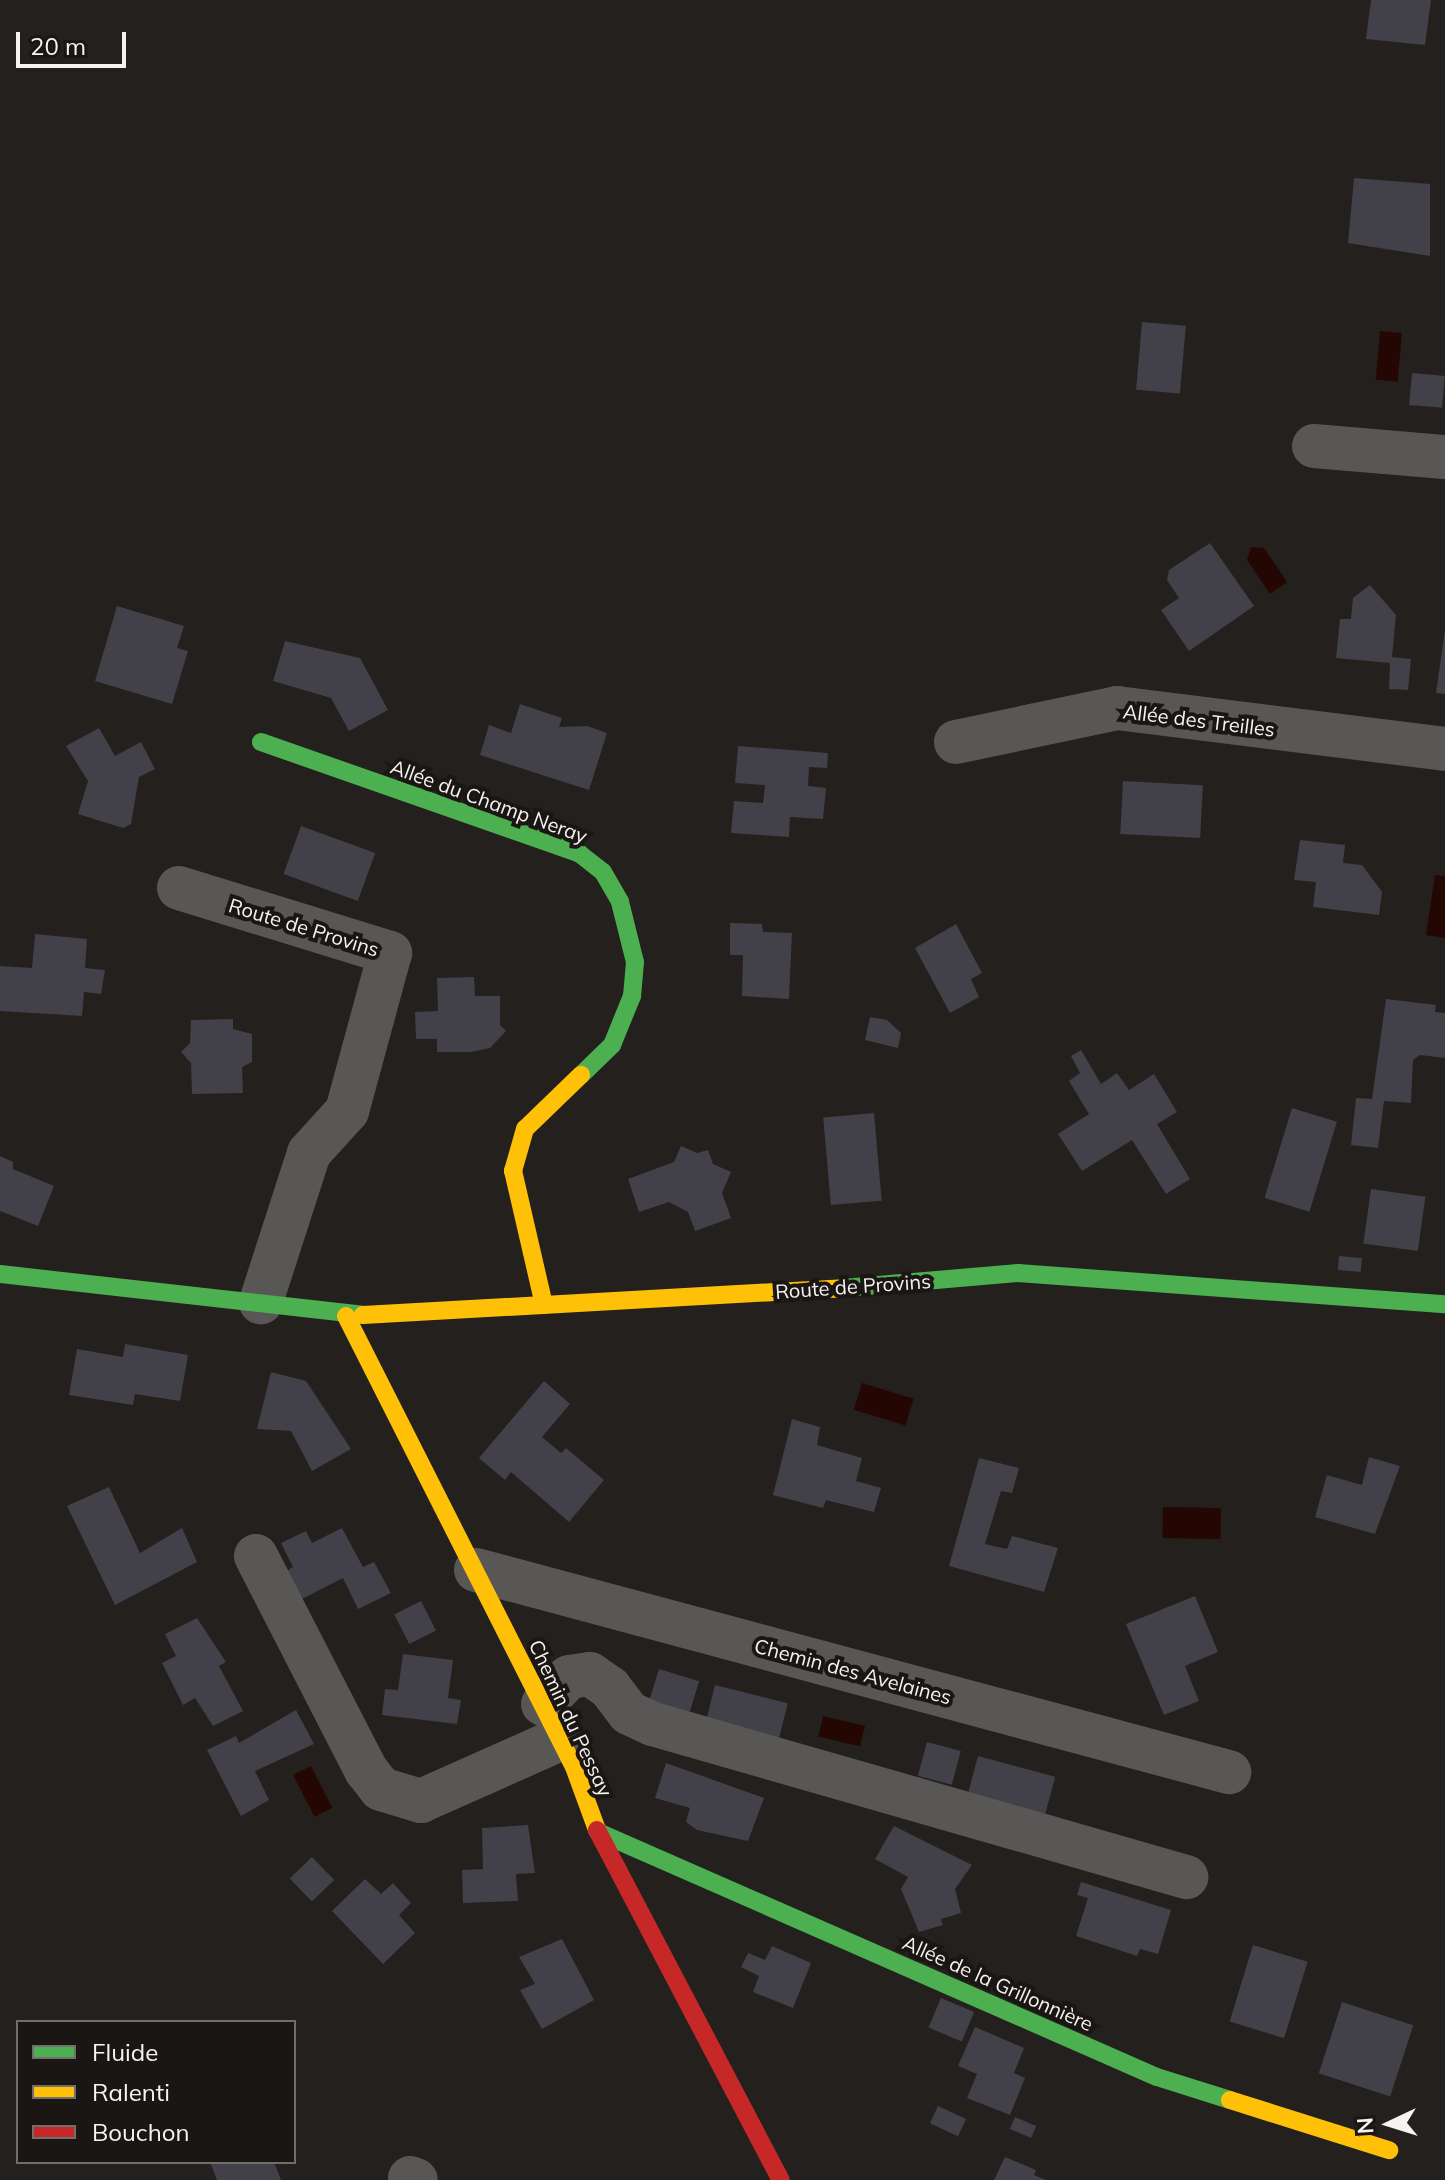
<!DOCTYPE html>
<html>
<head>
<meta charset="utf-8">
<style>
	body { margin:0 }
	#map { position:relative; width:1445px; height:2180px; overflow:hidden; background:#23201e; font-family:Mulish,sans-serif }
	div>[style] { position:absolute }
	.water>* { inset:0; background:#240703; transform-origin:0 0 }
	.building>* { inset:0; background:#424048; transform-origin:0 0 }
	.street>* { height:44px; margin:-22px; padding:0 22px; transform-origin:22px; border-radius:22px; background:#595756 }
	.fast>* { height:18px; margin:-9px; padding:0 9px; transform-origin:9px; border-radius:9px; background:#4caf50 }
	.slow>* { height:18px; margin:-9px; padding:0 9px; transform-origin:9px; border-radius:9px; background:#ffc107 }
	.jam>* { height:18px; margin:-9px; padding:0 9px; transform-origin:9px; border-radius:9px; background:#c62828 }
	span { translate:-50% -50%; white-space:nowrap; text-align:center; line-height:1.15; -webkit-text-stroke:8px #1a1614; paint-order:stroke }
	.street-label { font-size:20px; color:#f6f3f1 }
	.legend { position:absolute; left:16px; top:2020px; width:280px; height:144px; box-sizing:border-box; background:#1a1614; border:2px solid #726e6c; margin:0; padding:10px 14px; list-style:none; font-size:24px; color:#f6f3f1 }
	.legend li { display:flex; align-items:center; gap:16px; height:40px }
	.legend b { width:40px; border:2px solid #726e6c }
	.north { position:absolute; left:1349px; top:2084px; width:80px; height:80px; -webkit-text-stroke:6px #1a1614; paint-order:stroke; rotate:266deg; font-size:22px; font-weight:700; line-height:32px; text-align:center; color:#f6f3f1 }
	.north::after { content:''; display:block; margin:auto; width:28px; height:36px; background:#f6f3f1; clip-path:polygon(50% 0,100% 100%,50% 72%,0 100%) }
	.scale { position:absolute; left:16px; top:32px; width:110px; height:36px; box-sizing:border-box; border:4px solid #f6f3f1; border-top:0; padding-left:10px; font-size:24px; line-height:28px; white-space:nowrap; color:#f6f3f1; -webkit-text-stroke:6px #1a1614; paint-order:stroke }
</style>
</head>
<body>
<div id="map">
	<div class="water">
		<div style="left:1380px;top:331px;width:22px;height:49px;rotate:5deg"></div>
		<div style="clip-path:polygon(1251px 547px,1264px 548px,1287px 582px,1270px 594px,1247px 560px)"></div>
		<div style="clip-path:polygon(1435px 875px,1445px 876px,1445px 938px,1426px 935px)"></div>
		<div style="left:862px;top:1383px;width:54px;height:28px;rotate:17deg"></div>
		<div style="left:1163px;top:1507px;width:58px;height:31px;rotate:1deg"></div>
		<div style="left:823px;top:1716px;width:43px;height:21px;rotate:13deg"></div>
		<div style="left:311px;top:1766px;width:47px;height:20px;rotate:63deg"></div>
	</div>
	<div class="building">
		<div style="clip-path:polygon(1371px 0,1431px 0,1425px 45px,1366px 39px)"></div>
		<div style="clip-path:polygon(1354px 178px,1430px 184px,1430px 256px,1348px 243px)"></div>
		<div style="left:1142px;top:322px;width:44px;height:68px;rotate:5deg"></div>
		<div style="left:1412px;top:373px;width:33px;height:32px;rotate:5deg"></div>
		<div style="clip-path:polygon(1210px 543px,1254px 606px,1189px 651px,1161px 610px,1179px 598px,1167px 580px,1169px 570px)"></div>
		<div style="clip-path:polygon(1370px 585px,1396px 615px,1392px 657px,1411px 659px,1408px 690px,1389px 689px,1390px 663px,1336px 658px,1340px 619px,1351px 619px,1353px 598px)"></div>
		<div style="clip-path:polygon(117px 606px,184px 626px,177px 648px,188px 651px,172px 704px,95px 681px)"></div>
		<div style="clip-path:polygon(1445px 629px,1445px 694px,1436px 693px)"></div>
		<div style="clip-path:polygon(285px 641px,360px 658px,388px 710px,349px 731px,331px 698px,273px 681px)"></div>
		<div style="clip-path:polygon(520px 704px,562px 718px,559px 727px,587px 726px,607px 733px,589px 790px,480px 755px,489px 725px,511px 733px)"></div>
		<div style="clip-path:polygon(99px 728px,115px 756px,141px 742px,155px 769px,139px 777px,131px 824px,123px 828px,78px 814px,88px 781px,66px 746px)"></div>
		<div style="clip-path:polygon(738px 746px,828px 753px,827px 768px,809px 767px,808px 786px,826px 788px,823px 819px,790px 817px,789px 837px,731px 833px,734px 801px,763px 803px,765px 785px,735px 783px)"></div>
		<div style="left:1123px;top:781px;width:80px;height:53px;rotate:3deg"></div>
		<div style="left:301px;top:826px;width:79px;height:51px;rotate:20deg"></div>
		<div style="clip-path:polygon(1300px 840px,1345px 845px,1343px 863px,1362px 865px,1382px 892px,1379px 915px,1313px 907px,1316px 882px,1294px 880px)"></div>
		<div style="clip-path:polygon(730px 923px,762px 924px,763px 932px,792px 933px,789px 999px,742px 996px,743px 955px,730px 955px)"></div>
		<div style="clip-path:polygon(956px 924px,982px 973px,971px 979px,979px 997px,950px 1013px,915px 948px)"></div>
		<div style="clip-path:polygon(35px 934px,87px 939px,85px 968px,105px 970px,101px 994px,84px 992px,82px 1016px,0 1011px,0 966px,32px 968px)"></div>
		<div style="clip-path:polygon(474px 977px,475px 996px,500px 996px,500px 1025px,506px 1031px,490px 1048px,471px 1052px,437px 1052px,437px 1039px,416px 1039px,415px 1012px,438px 1011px,437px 978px)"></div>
		<div style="clip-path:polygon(1386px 999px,1436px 1005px,1435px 1012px,1445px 1013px,1445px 1058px,1420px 1055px,1413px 1060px,1411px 1103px,1384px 1101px,1378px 1148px,1351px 1145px,1356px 1098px,1372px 1099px)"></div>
		<div style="clip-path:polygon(870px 1017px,887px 1020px,901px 1033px,898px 1048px,865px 1040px)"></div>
		<div style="clip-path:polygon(233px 1019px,233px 1029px,252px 1034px,252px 1062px,242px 1067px,243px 1093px,192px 1094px,191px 1063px,181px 1052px,190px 1043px,191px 1020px)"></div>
		<div style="clip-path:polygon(1081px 1050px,1101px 1084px,1117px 1073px,1129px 1090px,1154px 1074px,1177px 1112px,1157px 1124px,1190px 1179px,1166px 1194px,1132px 1140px,1082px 1171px,1058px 1134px,1089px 1114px,1069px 1081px,1080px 1073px,1071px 1056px)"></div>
		<div style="left:1292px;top:1108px;width:47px;height:94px;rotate:17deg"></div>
		<div style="left:874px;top:1113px;width:88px;height:51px;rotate:85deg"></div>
		<div style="clip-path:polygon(681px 1146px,697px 1153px,708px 1150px,713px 1164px,731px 1172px,722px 1193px,731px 1218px,695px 1231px,688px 1212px,669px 1202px,639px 1212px,628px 1179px,674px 1162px)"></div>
		<div style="clip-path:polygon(0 1156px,13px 1162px,13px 1169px,54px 1186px,38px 1226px,0 1211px)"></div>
		<div style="left:1371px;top:1189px;width:55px;height:55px;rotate:8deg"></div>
		<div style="left:1339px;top:1256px;width:23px;height:14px;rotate:5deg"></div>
		<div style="clip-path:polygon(125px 1344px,188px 1355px,180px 1401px,135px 1394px,133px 1405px,69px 1395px,77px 1349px,123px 1357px)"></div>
		<div style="clip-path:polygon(271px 1372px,306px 1381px,351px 1449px,312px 1471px,291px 1431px,257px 1429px)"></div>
		<div style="clip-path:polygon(544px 1381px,570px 1404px,542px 1437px,561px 1453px,566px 1448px,604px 1480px,569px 1522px,511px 1472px,505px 1480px,479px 1458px)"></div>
		<div style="clip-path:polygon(792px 1419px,820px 1427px,817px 1445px,862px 1458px,856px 1481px,881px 1488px,874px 1512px,826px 1500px,823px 1508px,773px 1495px)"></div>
		<div style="clip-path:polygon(1369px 1457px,1400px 1466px,1375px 1534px,1315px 1517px,1327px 1475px,1362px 1485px)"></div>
		<div style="clip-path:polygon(979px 1458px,1019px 1468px,1012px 1493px,1001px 1491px,985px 1544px,1007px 1549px,1012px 1536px,1058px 1548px,1044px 1592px,949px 1566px)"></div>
		<div style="clip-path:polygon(109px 1487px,140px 1553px,182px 1528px,197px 1562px,115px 1605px,67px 1506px)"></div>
		<div style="clip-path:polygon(342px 1528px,363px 1567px,374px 1562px,391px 1593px,358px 1609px,343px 1578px,294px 1603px,280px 1575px,293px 1567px,281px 1543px,306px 1531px,312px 1543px)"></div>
		<div style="clip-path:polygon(1195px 1596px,1218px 1652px,1185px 1666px,1199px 1701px,1164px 1715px,1126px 1624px)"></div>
		<div style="left:421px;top:1601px;width:33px;height:30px;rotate:63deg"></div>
		<div style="clip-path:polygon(197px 1618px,226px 1662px,219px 1666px,243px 1711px,213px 1726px,195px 1698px,183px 1705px,162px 1663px,176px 1656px,165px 1634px)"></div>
		<div style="clip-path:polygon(403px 1654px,453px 1660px,448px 1698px,461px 1700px,457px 1724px,382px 1715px,385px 1689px,398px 1690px)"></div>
		<div style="left:659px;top:1669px;width:42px;height:33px;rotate:17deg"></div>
		<div style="left:715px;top:1685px;width:75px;height:36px;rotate:14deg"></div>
		<div style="clip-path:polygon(296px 1710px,314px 1744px,255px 1771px,269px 1800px,241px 1816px,207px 1750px,236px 1736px,239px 1743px)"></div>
		<div style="left:927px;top:1742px;width:35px;height:35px;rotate:15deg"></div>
		<div style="left:978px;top:1756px;width:80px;height:40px;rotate:15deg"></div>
		<div style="clip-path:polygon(666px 1763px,764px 1798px,748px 1841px,697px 1830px,686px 1822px,690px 1808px,655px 1798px)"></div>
		<div style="clip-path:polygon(528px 1825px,535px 1873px,516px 1874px,518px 1901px,463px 1903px,462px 1870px,483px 1869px,482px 1828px)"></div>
		<div style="clip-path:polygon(894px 1826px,972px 1865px,955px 1889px,961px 1913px,941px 1919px,943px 1925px,919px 1932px,901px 1889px,908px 1877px,875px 1859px)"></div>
		<div style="left:312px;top:1857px;width:32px;height:31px;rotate:46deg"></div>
		<div style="clip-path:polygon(365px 1879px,381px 1894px,393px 1883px,411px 1903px,399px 1915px,415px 1933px,383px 1964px,332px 1911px)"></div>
		<div style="clip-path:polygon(1081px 1882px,1171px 1910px,1158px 1954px,1140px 1949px,1137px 1956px,1076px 1936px,1088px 1898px,1077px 1895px)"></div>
		<div style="clip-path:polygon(562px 1939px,594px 2000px,542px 2029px,520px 1990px,535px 1984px,519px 1957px)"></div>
		<div style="left:1253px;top:1945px;width:57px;height:80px;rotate:17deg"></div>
		<div style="clip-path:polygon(772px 1946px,811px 1963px,793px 2008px,753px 1992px,759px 1976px,741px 1967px,748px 1953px,765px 1960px)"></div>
		<div style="left:941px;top:1998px;width:36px;height:32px;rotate:23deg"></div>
		<div style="left:1342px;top:2002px;width:75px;height:75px;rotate:18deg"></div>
		<div style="clip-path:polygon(975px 2027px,1024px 2048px,1014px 2073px,1025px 2078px,1010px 2115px,967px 2098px,977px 2074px,958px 2066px)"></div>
		<div style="left:938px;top:2106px;width:31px;height:19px;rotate:25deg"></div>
		<div style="left:1015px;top:2117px;width:23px;height:13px;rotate:23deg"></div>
		<div style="clip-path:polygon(1005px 2157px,1036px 2170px,1034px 2175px,1046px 2180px,994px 2180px)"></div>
		<div style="clip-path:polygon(210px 2162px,274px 2162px,281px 2180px,217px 2180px)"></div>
	</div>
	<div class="street">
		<div style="left:1314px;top:446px;width:131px;rotate:4.8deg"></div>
		<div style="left:956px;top:742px;width:165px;rotate:-11.9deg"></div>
		<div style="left:1117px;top:708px;width:331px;rotate:7.1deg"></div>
		<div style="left:179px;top:888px;width:221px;rotate:17.1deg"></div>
		<div style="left:390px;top:953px;width:164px;rotate:105.2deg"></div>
		<div style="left:347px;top:1111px;width:57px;rotate:132.1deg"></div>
		<div style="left:309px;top:1153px;width:157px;rotate:107.9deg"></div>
		<div style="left:256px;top:1556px;width:241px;rotate:62.8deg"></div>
		<div style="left:366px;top:1770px;width:24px;rotate:52deg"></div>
		<div style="left:381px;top:1789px;width:42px;rotate:16.7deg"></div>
		<div style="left:421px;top:1801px;width:152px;rotate:-24deg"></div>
		<div style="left:476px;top:1570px;width:780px;rotate:15.02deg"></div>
		<div style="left:543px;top:1704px;width:37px;rotate:-46deg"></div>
		<div style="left:569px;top:1677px;width:21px;rotate:-8deg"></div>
		<div style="left:590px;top:1674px;width:24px;rotate:35deg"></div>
		<div style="left:610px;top:1688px;width:31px;rotate:53deg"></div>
		<div style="left:629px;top:1713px;width:26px;rotate:25deg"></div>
		<div style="left:653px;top:1724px;width:555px;rotate:16.02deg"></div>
		<div style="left:410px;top:2178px;width:6px;rotate:18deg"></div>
	</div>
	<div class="fast">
		<div style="left:261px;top:742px;width:338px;rotate:19.3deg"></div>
		<div style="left:580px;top:854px;width:29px;rotate:38deg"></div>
		<div style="left:603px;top:872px;width:34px;rotate:60deg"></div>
		<div style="left:620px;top:902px;width:62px;rotate:76deg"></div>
		<div style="left:635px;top:962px;width:34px;rotate:95deg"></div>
		<div style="left:632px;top:996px;width:53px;rotate:112.2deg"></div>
		<div style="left:612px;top:1045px;width:43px;rotate:135.9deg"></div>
		<div style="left:0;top:1274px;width:365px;rotate:6.4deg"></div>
		<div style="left:843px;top:1288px;width:176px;rotate:-4.9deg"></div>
		<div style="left:1018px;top:1273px;width:428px;rotate:4.2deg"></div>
		<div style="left:598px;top:1832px;width:610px;rotate:23.67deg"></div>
		<div style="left:1157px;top:2077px;width:77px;rotate:17.5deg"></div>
	</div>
	<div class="slow">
		<div style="left:544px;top:1305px;width:138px;rotate:-103deg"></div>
		<div style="left:513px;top:1171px;width:44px;rotate:-74.1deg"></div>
		<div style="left:525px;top:1129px;width:78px;rotate:-44deg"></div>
		<div style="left:363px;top:1315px;width:481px;rotate:-3.2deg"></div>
		<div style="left:346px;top:1316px;width:505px;rotate:63.18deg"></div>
		<div style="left:574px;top:1767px;width:67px;rotate:69.9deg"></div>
		<div style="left:1230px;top:2100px;width:167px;rotate:17.5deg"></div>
	</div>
	<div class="jam">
		<div style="left:597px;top:1830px;width:395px;rotate:62.3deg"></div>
	</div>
	<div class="street-label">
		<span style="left:1199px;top:720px;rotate:7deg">Allée des Treilles</span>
		<span style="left:489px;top:801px;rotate:20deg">Allée du Champ Neray</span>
		<span style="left:304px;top:927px;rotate:17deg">Route de Provins</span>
		<span style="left:853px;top:1286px;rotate:-4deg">Route de Provins</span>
		<span style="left:853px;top:1671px;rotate:15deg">Chemin des Avelaines</span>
		<span style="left:571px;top:1718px;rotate:65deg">Chemin du Pessay</span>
		<span style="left:998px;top:1983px;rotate:24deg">Allée de la Grillonnière</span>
	</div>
	<ul class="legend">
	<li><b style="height:10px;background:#4caf50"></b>Fluide</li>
	<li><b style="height:10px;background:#ffc107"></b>Ralenti</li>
	<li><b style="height:10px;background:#c62828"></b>Bouchon</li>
	</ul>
	<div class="north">N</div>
	<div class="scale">20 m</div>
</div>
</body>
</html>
